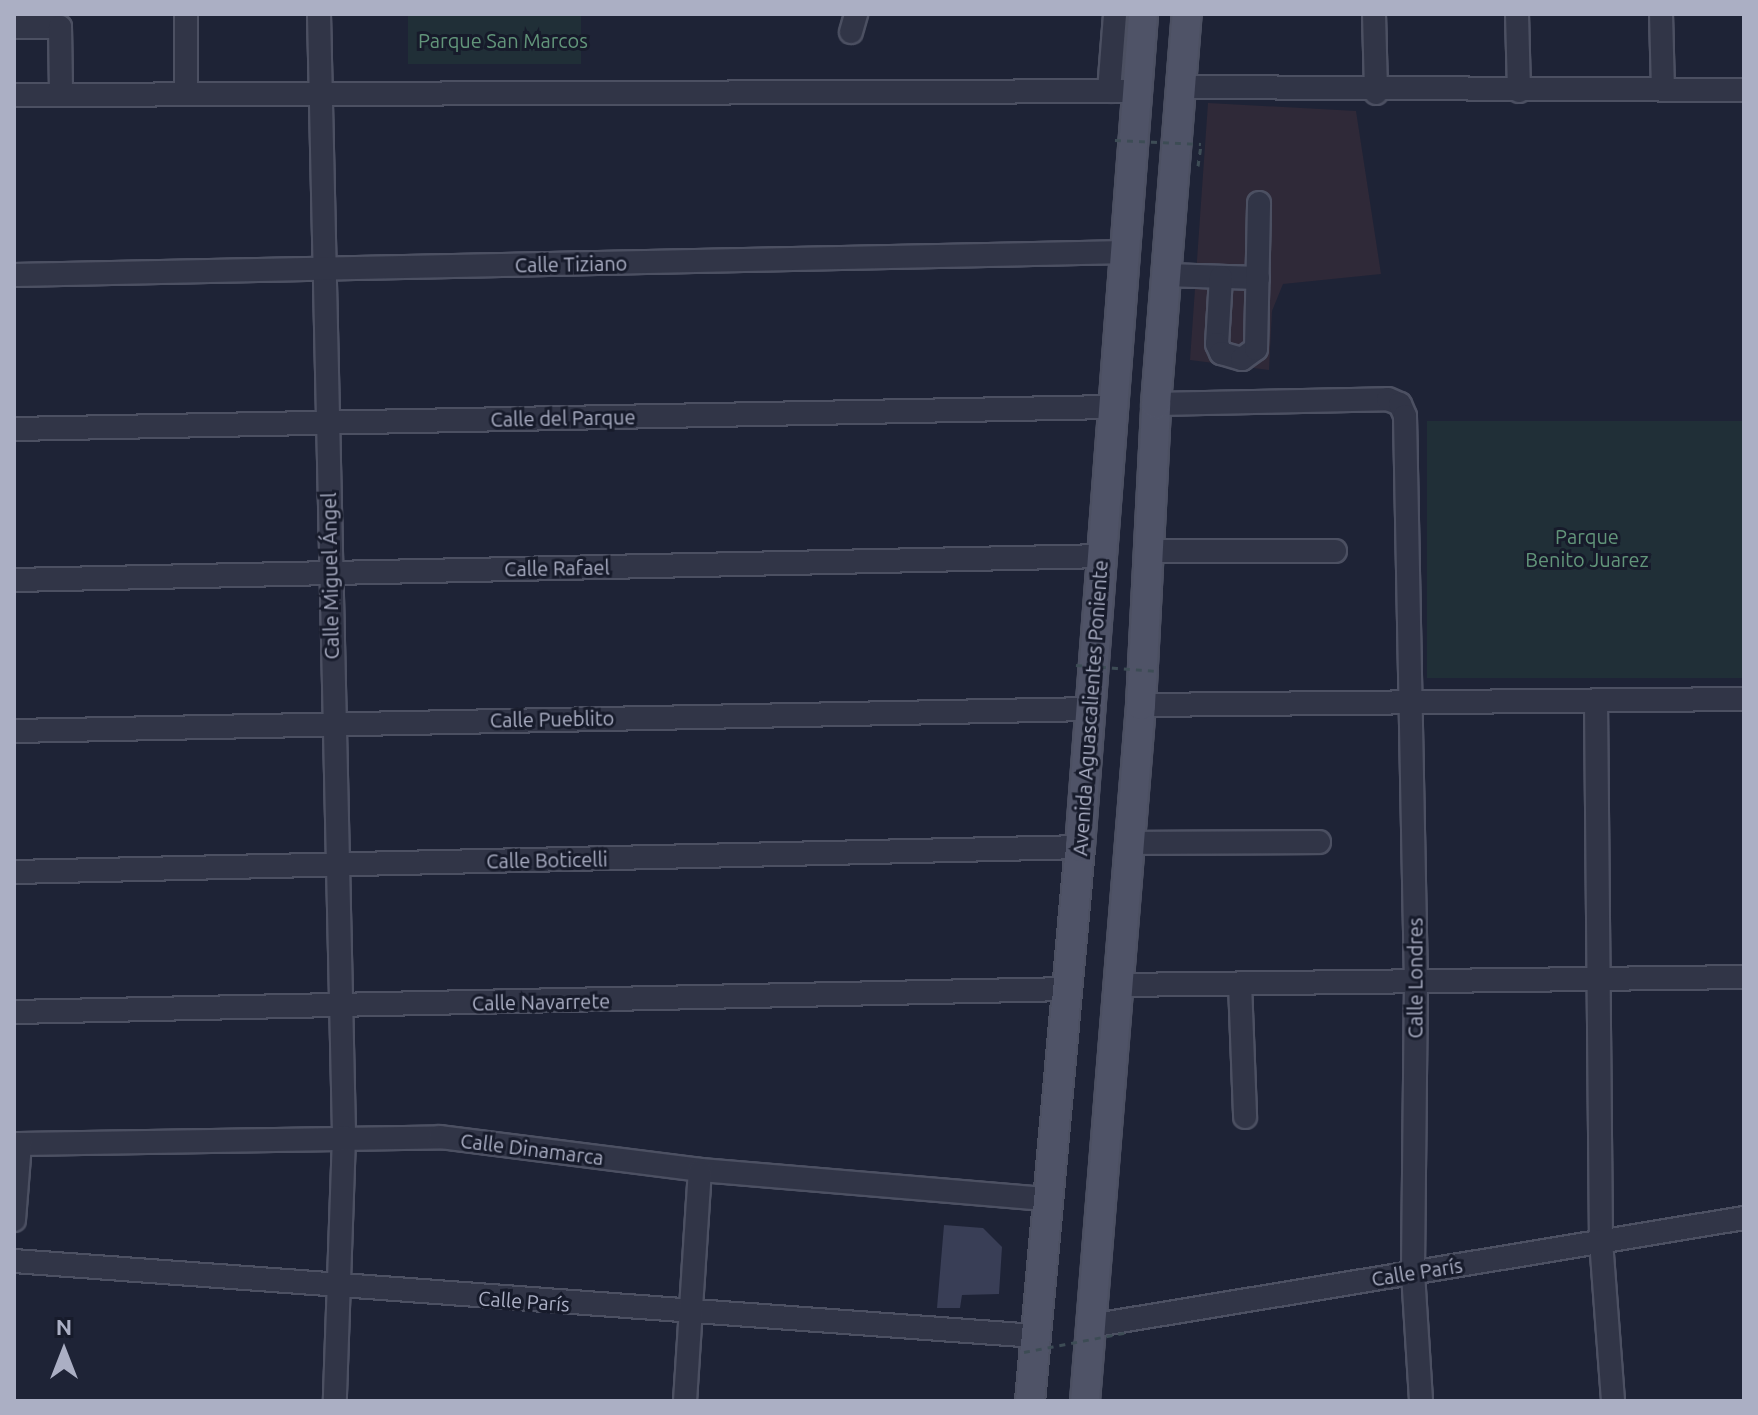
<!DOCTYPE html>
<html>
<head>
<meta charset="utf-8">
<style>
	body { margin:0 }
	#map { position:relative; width:1758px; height:1415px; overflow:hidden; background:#1e2336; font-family:Ubuntu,sans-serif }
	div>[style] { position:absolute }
	.medical>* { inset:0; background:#2f2938 }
	.green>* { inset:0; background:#202f37; transform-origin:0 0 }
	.building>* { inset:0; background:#393e56 }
	.path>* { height:3px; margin-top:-1.5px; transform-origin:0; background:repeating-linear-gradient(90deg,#3d4c55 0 6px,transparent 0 12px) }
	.roads { filter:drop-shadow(2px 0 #4c5062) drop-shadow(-2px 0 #4c5062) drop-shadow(0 2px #4c5062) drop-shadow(0 -2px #4c5062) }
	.minor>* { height:22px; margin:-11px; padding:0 11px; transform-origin:11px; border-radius:11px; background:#313547 }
	.major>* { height:28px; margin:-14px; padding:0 14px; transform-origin:14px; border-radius:14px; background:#4f5367 }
	.path-bridge>* { height:3px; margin-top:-1.5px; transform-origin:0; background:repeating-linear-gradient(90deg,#3d4c55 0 6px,transparent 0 12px) }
	span { translate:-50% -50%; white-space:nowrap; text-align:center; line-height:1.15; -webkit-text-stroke:6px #171b2b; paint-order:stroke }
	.park-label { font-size:20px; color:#62957a }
	.street-label { font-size:20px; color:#abafc4 }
	.frame { position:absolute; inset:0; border:16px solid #abafc4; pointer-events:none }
	.north { position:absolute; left:24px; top:1311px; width:80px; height:80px; -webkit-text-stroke:6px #171b2b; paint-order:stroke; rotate:0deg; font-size:22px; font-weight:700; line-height:32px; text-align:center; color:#abafc4 }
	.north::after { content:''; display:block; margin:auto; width:28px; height:36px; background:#abafc4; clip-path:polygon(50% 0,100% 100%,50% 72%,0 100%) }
</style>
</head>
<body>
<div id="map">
	<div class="medical">
		<div style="clip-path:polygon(1208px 103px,1356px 111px,1381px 274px,1283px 284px,1272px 311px,1269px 370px,1190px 360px)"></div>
	</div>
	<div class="green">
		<div style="left:408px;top:14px;width:173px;height:50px"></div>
		<div style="left:1427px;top:421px;width:317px;height:257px"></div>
	</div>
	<div class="building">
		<div style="clip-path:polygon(944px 1225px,983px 1228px,1002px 1247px,999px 1294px,962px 1295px,960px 1308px,937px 1308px)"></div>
	</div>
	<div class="path">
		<div style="left:1198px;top:166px;width:22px;rotate:-82deg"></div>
	</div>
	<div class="roads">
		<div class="minor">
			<div style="left:186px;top:14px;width:78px;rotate:90deg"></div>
			<div style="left:319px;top:14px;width:1123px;rotate:88.72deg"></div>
			<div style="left:344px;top:1137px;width:264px;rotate:92deg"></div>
			<div style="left:1374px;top:14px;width:79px;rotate:88.5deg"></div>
			<div style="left:1517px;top:14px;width:77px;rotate:88.5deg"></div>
			<div style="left:1661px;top:14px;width:75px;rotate:88.5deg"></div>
			<div style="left:14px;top:27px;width:46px"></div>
			<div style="left:60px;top:27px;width:67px;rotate:89.1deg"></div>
			<div style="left:851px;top:32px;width:19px;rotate:-74deg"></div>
			<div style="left:1180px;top:87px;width:564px;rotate:0.3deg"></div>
			<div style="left:1109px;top:91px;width:77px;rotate:-85.5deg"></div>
			<div style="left:14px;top:95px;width:1124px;rotate:-0.2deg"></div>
			<div style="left:14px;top:275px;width:1113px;rotate:-1.18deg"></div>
			<div style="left:1166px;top:275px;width:92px;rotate:1.9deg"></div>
			<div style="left:1221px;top:277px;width:67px;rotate:93.4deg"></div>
			<div style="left:1217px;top:344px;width:10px;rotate:66deg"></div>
			<div style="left:1221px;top:353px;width:22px;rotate:16deg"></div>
			<div style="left:1242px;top:359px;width:17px;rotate:-36deg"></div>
			<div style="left:1256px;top:349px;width:146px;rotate:-88.8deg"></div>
			<div style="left:1156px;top:404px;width:232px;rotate:-1.2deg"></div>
			<div style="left:1388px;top:399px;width:13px;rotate:23deg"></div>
			<div style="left:1400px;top:404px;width:13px;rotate:67deg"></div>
			<div style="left:1405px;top:416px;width:566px;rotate:88.89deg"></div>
			<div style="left:1416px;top:982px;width:291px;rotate:90.6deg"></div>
			<div style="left:1413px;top:1273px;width:128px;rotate:86.4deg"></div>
			<div style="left:14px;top:429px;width:1099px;rotate:-1.15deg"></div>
			<div style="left:1150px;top:551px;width:185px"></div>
			<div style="left:14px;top:580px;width:1087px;rotate:-1.26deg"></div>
			<div style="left:1596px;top:701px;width:540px;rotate:89.47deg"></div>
			<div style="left:1601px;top:1241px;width:160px;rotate:85.7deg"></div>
			<div style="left:1141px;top:705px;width:603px;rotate:-0.57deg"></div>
			<div style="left:14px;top:731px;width:1077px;rotate:-1.17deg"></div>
			<div style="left:1129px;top:843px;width:190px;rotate:-0.3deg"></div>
			<div style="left:14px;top:872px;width:1066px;rotate:-1.34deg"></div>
			<div style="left:1240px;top:984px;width:133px;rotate:87.8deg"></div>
			<div style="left:1119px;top:985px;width:625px;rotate:-0.73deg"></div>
			<div style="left:14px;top:1012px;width:1054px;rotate:-1.25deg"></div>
			<div style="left:14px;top:1144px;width:426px;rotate:-0.9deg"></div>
			<div style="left:440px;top:1137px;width:262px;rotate:7.2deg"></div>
			<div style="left:700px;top:1170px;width:350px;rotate:4.8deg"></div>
			<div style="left:14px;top:1220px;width:76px;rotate:-85.5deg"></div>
			<div style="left:14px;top:1261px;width:1024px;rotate:4.2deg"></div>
			<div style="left:1090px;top:1326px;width:663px;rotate:-9.38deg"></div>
			<div style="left:685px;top:1401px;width:231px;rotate:-86.3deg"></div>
		</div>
		<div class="major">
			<div style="left:1030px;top:1401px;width:556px;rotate:-84.84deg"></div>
			<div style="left:1080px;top:847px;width:835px;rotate:-85.67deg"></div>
			<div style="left:1085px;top:1401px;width:698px;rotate:-85.4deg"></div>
			<div style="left:1141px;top:705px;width:301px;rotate:-87.1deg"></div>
			<div style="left:1156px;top:404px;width:391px;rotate:-85.5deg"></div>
		</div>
	</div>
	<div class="path-bridge">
		<div style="left:1115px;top:140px;width:86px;rotate:2.7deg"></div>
		<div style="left:1076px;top:665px;width:82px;rotate:4.2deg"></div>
		<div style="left:1024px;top:1352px;width:102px;rotate:-10.8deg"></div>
	</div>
	<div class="park-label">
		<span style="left:503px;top:40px">Parque San Marcos</span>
		<span style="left:1587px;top:548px">Parque<br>Benito Juarez</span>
	</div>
	<div class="street-label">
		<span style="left:571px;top:264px;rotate:-1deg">Calle Tiziano</span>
		<span style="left:563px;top:418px;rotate:-1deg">Calle del Parque</span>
		<span style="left:557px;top:568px;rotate:-1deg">Calle Rafael</span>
		<span style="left:330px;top:576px;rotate:-91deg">Calle Miguel Ángel</span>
		<span style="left:1090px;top:708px;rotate:-86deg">Avenida Aguascalientes Poniente</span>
		<span style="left:552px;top:719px;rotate:-1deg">Calle Pueblito</span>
		<span style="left:547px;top:860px;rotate:-1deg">Calle Boticelli</span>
		<span style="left:1415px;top:978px;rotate:-90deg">Calle Londres</span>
		<span style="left:541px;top:1002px;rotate:-1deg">Calle Navarrete</span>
		<span style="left:532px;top:1149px;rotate:7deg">Calle Dinamarca</span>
		<span style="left:1417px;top:1272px;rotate:-9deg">Calle París</span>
		<span style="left:524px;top:1301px;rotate:4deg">Calle París</span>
	</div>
	<div class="frame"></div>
	<div class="north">N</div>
</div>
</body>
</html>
